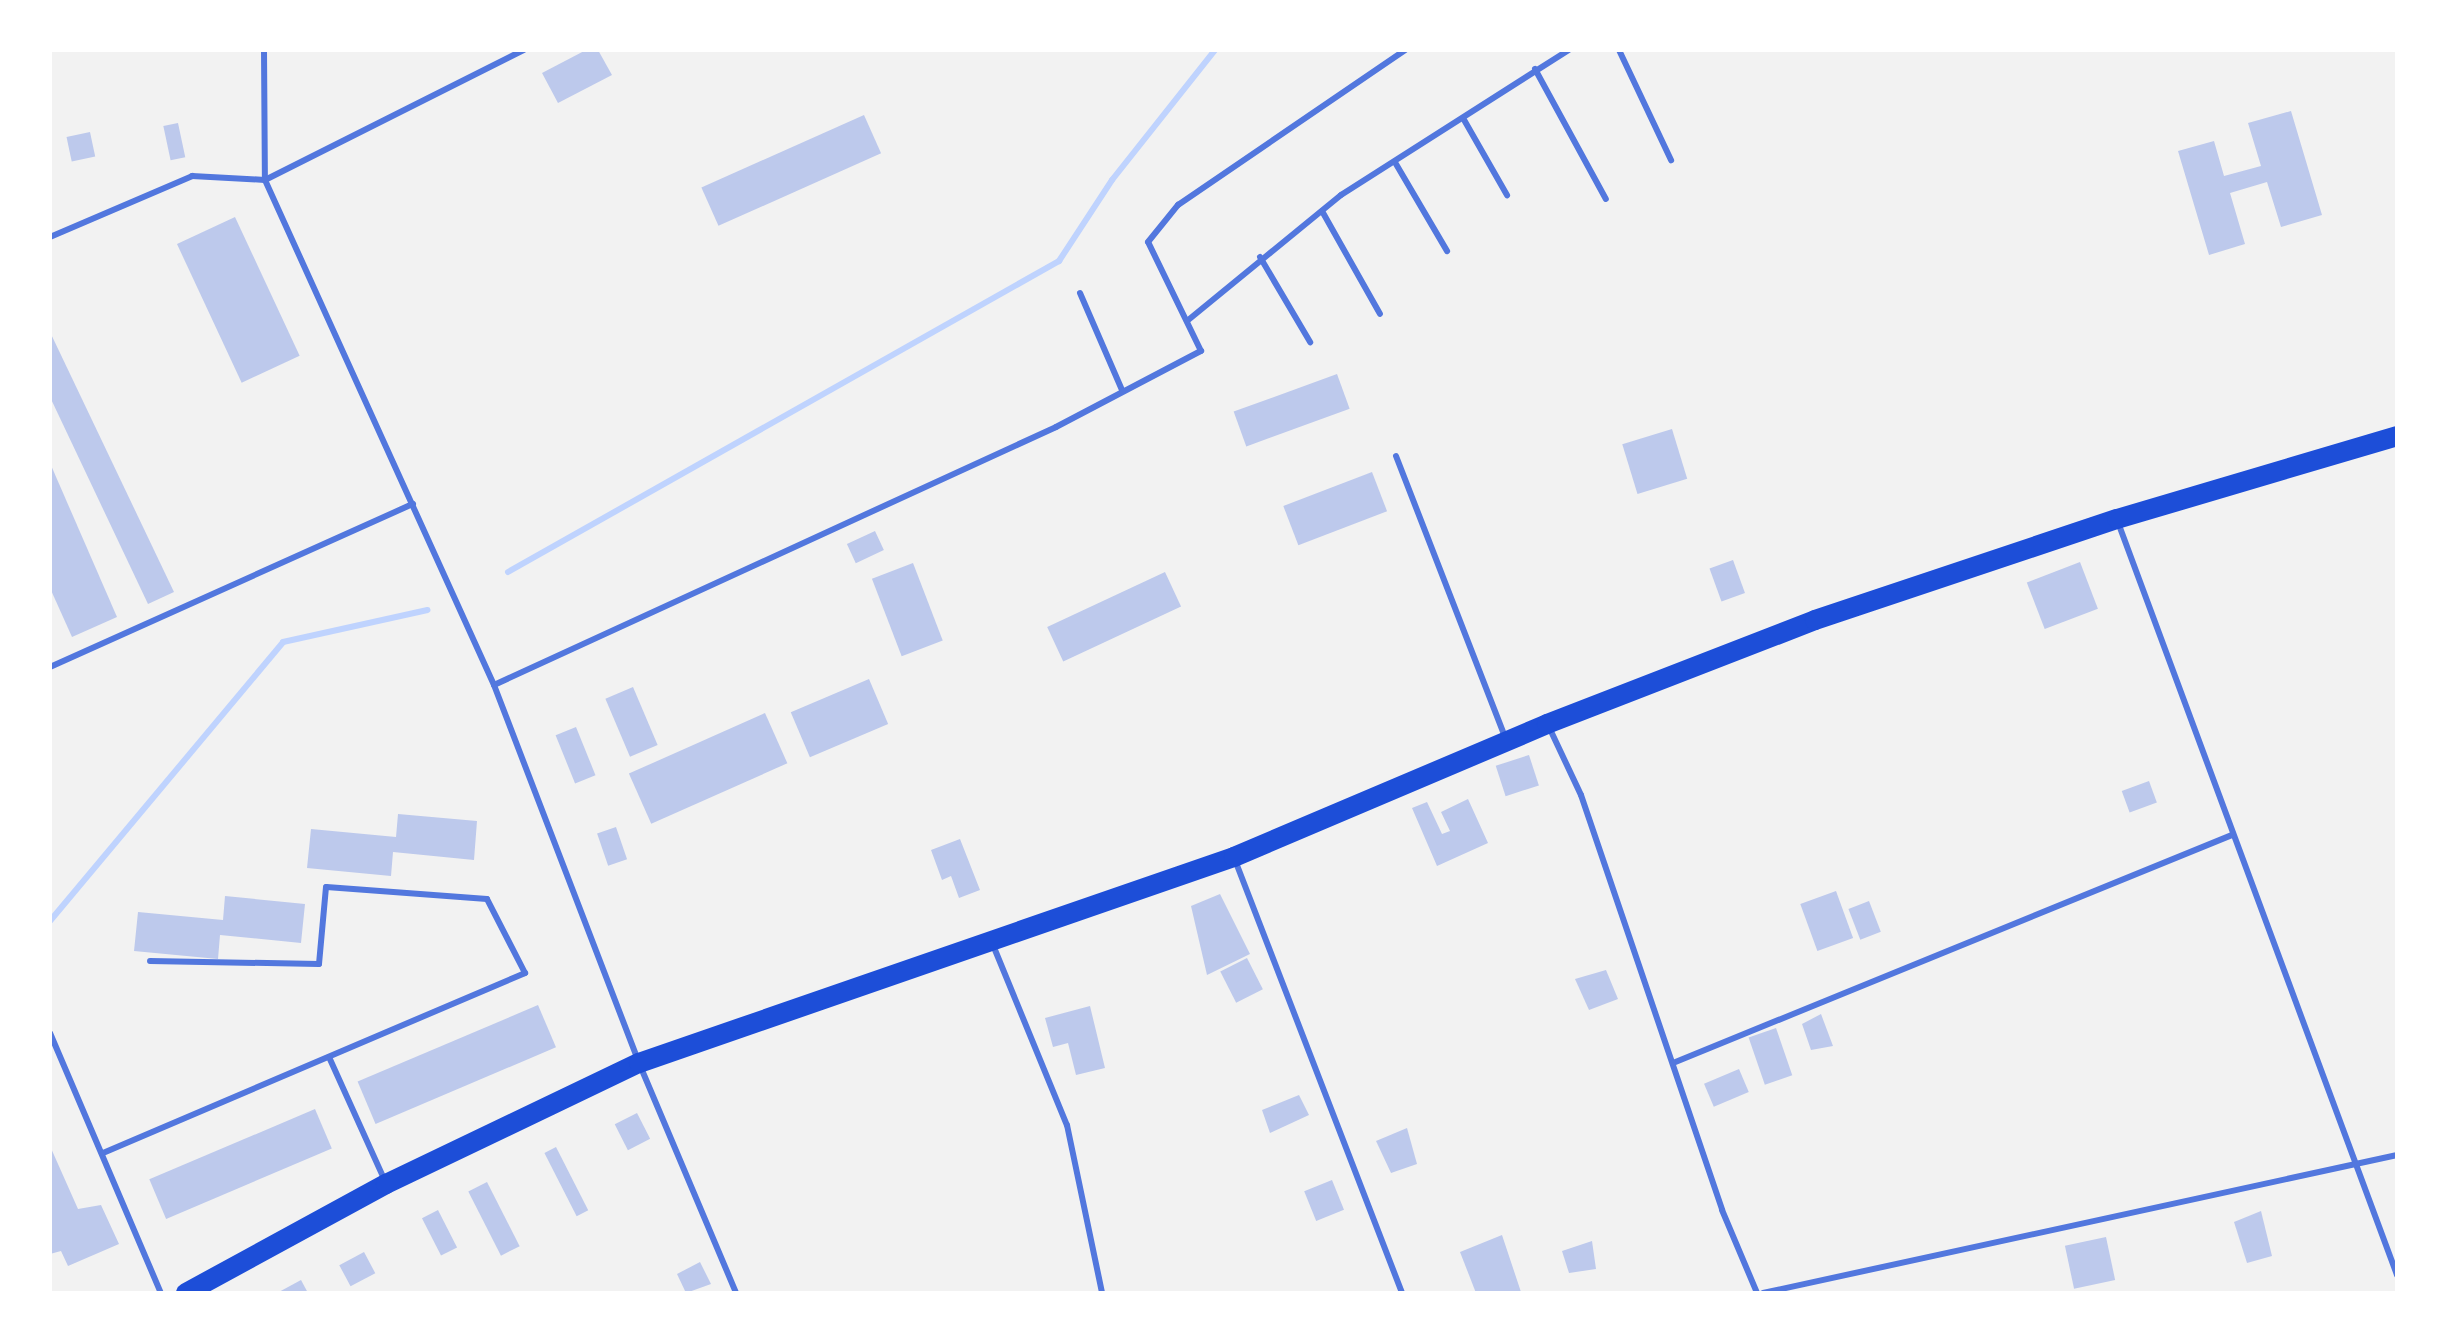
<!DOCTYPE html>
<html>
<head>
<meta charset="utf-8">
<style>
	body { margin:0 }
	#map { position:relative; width:2447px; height:1343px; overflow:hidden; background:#f2f2f2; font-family:Ubuntu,sans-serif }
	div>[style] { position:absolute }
	.stream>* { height:6px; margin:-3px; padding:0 3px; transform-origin:3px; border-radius:3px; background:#bfd3fe }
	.building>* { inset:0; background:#bdc9ec; transform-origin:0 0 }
	.service>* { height:6px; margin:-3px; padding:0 3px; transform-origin:3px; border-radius:3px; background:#5277de }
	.secondary>* { height:20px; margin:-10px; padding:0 10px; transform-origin:10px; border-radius:10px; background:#1d4ed8 }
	span { translate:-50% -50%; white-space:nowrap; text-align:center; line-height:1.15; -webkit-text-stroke:9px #fff; paint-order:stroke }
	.frame { position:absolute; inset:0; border:52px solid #fff; pointer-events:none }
</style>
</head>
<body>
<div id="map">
	<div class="stream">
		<div style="left:508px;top:572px;width:633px;rotate:-29.44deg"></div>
		<div style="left:1059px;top:261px;width:97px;rotate:-56.8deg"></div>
		<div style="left:1112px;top:180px;width:166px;rotate:-51.6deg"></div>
		<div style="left:50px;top:921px;width:363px;rotate:-50.1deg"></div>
		<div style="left:283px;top:642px;width:148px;rotate:-12.5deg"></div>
	</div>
	<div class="building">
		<div style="clip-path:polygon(586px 50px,598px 50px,612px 75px,558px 103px,542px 73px)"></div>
		<div style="clip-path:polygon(2291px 111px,2322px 215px,2281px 227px,2267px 182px,2230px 193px,2245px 244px,2209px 255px,2178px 151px,2214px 141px,2224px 176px,2261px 166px,2248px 123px)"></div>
		<div style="left:864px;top:115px;width:42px;height:178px;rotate:66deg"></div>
		<div style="left:178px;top:123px;width:35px;height:15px;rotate:78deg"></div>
		<div style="left:90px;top:132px;width:25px;height:24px;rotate:78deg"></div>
		<div style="left:235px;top:217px;width:153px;height:64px;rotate:65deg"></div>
		<div style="clip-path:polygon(50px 332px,174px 592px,148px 604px,50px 397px)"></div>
		<div style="left:1337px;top:374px;width:37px;height:110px;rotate:70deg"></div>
		<div style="left:1672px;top:429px;width:52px;height:52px;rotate:73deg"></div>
		<div style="clip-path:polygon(50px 463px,117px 617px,72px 637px,50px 588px)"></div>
		<div style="left:1372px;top:472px;width:42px;height:95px;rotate:69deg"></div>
		<div style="left:875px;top:531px;width:21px;height:31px;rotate:65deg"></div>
		<div style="left:1733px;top:560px;width:35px;height:25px;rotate:70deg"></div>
		<div style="left:2080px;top:562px;width:50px;height:57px;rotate:69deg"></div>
		<div style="left:913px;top:563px;width:83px;height:44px;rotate:69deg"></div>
		<div style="left:1165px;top:572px;width:38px;height:130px;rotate:65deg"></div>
		<div style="left:869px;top:679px;width:49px;height:85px;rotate:67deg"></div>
		<div style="left:633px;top:687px;width:63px;height:30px;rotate:67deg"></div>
		<div style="left:765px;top:713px;width:55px;height:149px;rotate:66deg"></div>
		<div style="left:576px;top:727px;width:52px;height:22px;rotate:68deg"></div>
		<div style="left:1529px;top:755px;width:32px;height:35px;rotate:72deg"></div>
		<div style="left:2149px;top:781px;width:23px;height:29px;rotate:70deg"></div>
		<div style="clip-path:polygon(1468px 799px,1488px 843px,1437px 866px,1412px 808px,1427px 802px,1442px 834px,1450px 831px,1441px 812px)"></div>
		<div style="clip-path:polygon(398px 814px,477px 821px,474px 860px,393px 852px,391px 876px,307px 868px,311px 829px,396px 837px)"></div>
		<div style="left:616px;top:827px;width:34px;height:20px;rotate:71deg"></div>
		<div style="clip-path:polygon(960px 839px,980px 890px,959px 898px,951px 876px,942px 880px,931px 850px)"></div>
		<div style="left:1836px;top:891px;width:50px;height:38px;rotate:70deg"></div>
		<div style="clip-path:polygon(1220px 894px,1250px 954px,1207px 975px,1191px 906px)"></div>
		<div style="clip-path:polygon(225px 896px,305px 904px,301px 943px,220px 935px,218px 959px,134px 951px,138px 912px,223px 920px)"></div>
		<div style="left:1869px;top:901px;width:33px;height:22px;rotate:69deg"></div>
		<div style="left:1247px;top:958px;width:35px;height:30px;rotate:63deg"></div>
		<div style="clip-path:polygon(1606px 970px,1618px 999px,1589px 1010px,1575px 979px)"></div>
		<div style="left:538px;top:1005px;width:46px;height:196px;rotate:67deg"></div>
		<div style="clip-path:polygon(1090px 1006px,1105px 1068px,1076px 1075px,1068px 1043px,1053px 1047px,1045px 1018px)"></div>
		<div style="clip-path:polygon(1821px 1014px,1833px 1046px,1811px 1050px,1802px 1024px)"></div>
		<div style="left:1776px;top:1028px;width:50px;height:29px;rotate:71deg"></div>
		<div style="left:1739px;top:1069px;width:25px;height:38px;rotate:67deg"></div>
		<div style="clip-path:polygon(1299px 1095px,1309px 1115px,1270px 1133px,1262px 1110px)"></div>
		<div style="left:315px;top:1109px;width:43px;height:180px;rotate:67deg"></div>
		<div style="left:637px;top:1113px;width:29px;height:25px;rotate:63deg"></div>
		<div style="clip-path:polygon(1407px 1128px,1417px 1164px,1391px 1173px,1376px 1141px)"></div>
		<div style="clip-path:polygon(50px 1146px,78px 1209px,101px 1205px,119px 1244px,68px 1266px,61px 1251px,50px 1254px)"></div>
		<div style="left:556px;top:1147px;width:71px;height:13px;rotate:63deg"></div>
		<div style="left:1332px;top:1180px;width:32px;height:30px;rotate:68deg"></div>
		<div style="left:487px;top:1182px;width:72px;height:21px;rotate:63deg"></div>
		<div style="left:438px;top:1210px;width:42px;height:18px;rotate:63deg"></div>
		<div style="clip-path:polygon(2261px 1211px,2272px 1256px,2247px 1263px,2234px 1222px)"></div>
		<div style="clip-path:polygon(1502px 1235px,1521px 1292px,1476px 1293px,1460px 1252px)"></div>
		<div style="left:2106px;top:1237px;width:44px;height:42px;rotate:78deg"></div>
		<div style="clip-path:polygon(1592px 1241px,1596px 1269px,1569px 1273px,1562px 1251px)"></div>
		<div style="left:364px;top:1252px;width:24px;height:28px;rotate:62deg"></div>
		<div style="clip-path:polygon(700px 1262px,711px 1284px,686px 1293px,677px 1274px)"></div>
		<div style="clip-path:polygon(301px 1280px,308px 1293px,277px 1293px)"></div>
	</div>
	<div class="service">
		<div style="left:264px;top:50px;width:130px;rotate:89.6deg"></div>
		<div style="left:265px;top:180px;width:554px;rotate:65.61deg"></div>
		<div style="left:494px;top:685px;width:405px;rotate:69deg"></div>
		<div style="left:639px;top:1063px;width:250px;rotate:67.1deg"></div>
		<div style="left:1619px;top:50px;width:122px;rotate:64.7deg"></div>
		<div style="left:1535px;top:69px;width:148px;rotate:61.4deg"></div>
		<div style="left:1463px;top:118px;width:89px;rotate:60.3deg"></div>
		<div style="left:1396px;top:164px;width:101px;rotate:59.6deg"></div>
		<div style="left:1322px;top:211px;width:118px;rotate:60.6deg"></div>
		<div style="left:50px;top:237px;width:155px;rotate:-23.2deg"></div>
		<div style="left:192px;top:176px;width:73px;rotate:3.1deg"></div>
		<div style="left:265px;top:180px;width:290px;rotate:-26.7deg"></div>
		<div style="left:1260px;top:257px;width:99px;rotate:59.5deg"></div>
		<div style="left:1080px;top:293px;width:106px;rotate:66.6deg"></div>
		<div style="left:1187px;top:321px;width:199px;rotate:-39.3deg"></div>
		<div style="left:1341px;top:195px;width:270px;rotate:-32.5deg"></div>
		<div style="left:1396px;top:456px;width:304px;rotate:68.8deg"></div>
		<div style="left:2119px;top:525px;width:800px;rotate:69.66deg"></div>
		<div style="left:50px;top:667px;width:398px;rotate:-24.2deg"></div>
		<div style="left:494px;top:685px;width:618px;rotate:-24.66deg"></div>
		<div style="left:1056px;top:427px;width:164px;rotate:-27.7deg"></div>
		<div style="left:1201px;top:351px;width:121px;rotate:-115.9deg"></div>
		<div style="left:1148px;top:242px;width:48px;rotate:-51deg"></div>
		<div style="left:1178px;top:205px;width:275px;rotate:-34.3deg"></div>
		<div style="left:1549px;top:727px;width:75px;rotate:64.8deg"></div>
		<div style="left:1581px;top:795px;width:438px;rotate:71.2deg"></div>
		<div style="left:1722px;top:1210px;width:90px;rotate:67.1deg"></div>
		<div style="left:1235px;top:860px;width:464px;rotate:68.9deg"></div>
		<div style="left:993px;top:945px;width:195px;rotate:67.7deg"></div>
		<div style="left:1067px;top:1125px;width:172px;rotate:78.2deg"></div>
		<div style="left:50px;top:1033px;width:283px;rotate:66.9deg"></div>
		<div style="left:329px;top:1057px;width:134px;rotate:65.7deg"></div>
		<div style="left:1673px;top:1063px;width:604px;rotate:-22.19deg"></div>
		<div style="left:103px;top:1153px;width:459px;rotate:-23.1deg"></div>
		<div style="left:525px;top:973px;width:83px;rotate:-117.2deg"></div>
		<div style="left:487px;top:899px;width:161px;rotate:-175.7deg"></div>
		<div style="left:326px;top:887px;width:77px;rotate:95.2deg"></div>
		<div style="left:319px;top:964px;width:169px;rotate:-179deg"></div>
		<div style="left:1763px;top:1293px;width:649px;rotate:-12.28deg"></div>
	</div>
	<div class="secondary">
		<div style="left:186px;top:1293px;width:228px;rotate:-28.6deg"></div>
		<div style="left:386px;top:1184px;width:280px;rotate:-25.6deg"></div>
		<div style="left:639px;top:1063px;width:630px;rotate:-19.1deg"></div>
		<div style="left:1234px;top:857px;width:340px;rotate:-23deg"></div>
		<div style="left:1547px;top:724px;width:287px;rotate:-21.2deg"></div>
		<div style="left:1815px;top:620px;width:318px;rotate:-18.5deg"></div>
		<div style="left:2117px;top:519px;width:292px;rotate:-16.5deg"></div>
	</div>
	<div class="frame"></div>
</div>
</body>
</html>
